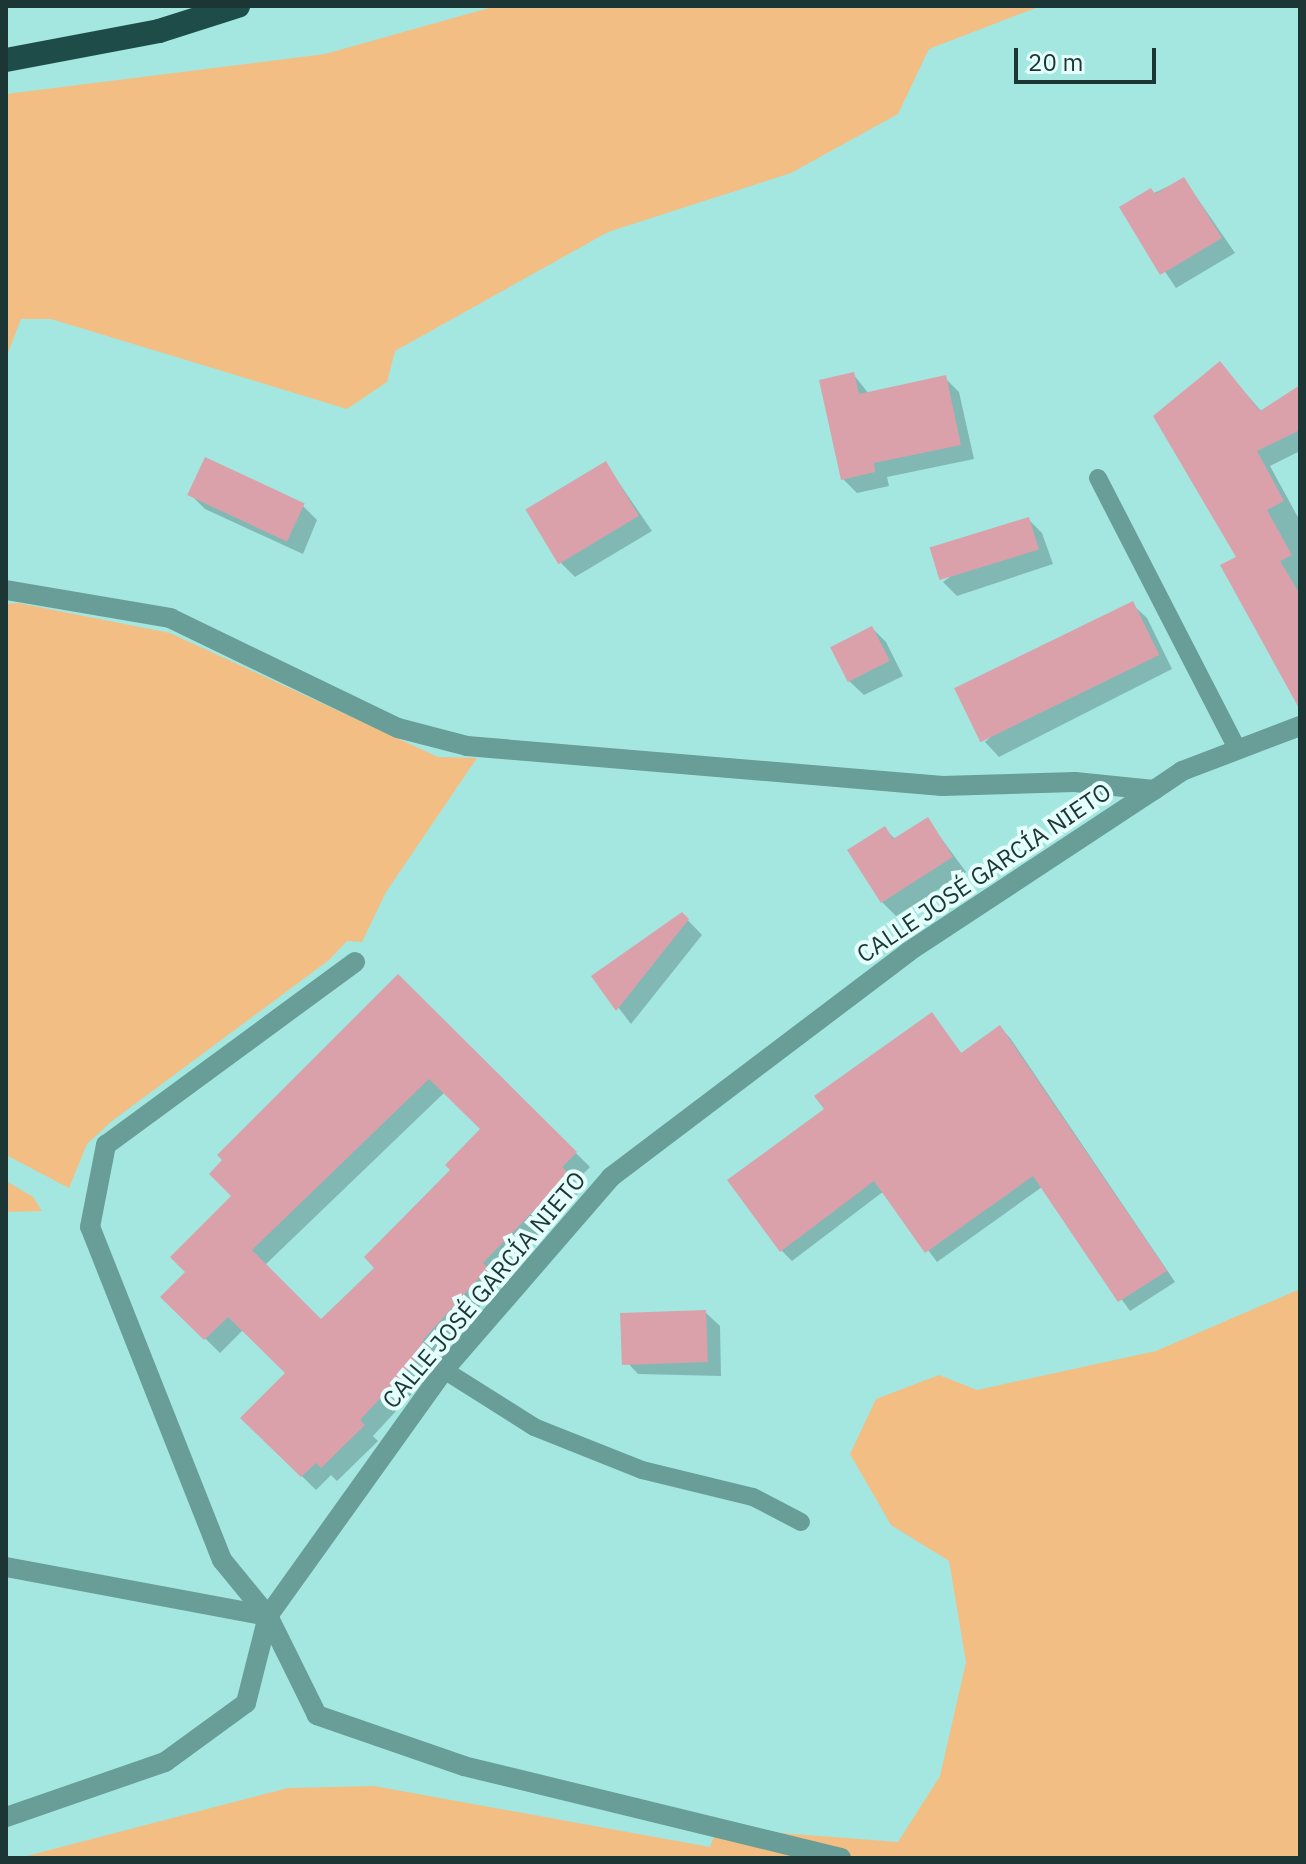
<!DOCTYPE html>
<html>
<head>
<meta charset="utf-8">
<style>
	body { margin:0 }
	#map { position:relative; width:1306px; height:1864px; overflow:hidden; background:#a3e7e0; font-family:"IBM Plex Sans",sans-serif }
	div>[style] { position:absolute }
	.green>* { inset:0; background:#f3be84 }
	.shadow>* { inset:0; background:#0003 }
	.building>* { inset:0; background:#daa1ab; transform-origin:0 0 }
	.service>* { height:18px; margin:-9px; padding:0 9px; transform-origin:9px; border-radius:9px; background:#689d98 }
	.minor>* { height:20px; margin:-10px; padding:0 10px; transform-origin:10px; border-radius:10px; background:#689d98 }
	.motorway>* { height:24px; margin:-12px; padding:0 12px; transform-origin:12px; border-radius:12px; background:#1e4d49 }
	span { translate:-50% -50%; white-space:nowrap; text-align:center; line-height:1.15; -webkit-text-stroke:8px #e5fffc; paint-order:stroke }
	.street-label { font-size:24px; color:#1b3634 }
	.frame { position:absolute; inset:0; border:8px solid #1b3634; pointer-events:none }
	.scale { position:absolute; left:1014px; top:48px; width:142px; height:36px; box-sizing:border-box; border:4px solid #1b3634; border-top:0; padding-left:10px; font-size:24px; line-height:28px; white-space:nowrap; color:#1b3634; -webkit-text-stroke:6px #e5fffc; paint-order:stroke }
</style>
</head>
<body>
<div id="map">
	<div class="green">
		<div style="clip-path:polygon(496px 6px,1041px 6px,929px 49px,898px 114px,791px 173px,608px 232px,395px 351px,387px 382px,347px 409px,51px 319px,21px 319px,6px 358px,6px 94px,325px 54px)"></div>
		<div style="clip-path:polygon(18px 603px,170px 633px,438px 757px,477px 758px,386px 892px,362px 942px,347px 941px,329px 960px,112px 1121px,87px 1144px,69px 1188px,6px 1155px,6px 604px)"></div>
		<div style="clip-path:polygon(6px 1181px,33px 1197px,42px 1211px,6px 1212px)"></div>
		<div style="clip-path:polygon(1300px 1289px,1300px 1858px,19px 1858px,288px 1788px,374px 1786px,710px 1847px,717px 1828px,898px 1842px,940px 1776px,966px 1662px,949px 1561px,891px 1525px,850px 1454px,876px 1399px,939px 1375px,977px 1390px,1156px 1351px)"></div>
	</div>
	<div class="shadow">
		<div style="clip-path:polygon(1184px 179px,1235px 253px,1176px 288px,1122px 208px)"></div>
		<div style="clip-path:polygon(1220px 364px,1262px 412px,1300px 404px,1300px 451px,1270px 466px,1300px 521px,1300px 685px,1239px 558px)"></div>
		<div style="clip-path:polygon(853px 374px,869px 394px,945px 378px,959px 392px,974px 459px,887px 477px,889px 486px,857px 493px,843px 479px)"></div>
		<div style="clip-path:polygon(606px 464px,652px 531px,575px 577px,561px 563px)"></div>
		<div style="clip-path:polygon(191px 495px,302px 505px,317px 520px,303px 554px,205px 509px)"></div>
		<div style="clip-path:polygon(1028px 519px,1042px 533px,1053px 564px,957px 596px,943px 582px)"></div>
		<div style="clip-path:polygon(1132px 604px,1147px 618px,1172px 669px,999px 757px,985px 742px)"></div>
		<div style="clip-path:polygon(872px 628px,886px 642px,903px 676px,864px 695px,849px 681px)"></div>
		<div style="clip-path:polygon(927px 819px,966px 872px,896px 916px,882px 902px,884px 828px,896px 840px)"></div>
		<div style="clip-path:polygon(682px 914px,702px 935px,631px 1024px,594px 976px)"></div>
		<div style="clip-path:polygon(evenodd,398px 977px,590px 1167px,575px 1182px,582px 1189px,496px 1279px,501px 1283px,435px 1356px,441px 1362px,373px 1436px,378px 1441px,337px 1481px,331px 1475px,316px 1490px,243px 1418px,288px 1373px,244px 1329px,220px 1353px,163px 1297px,188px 1272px,234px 1196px,398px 977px,445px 1092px,483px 1129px,377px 1268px,321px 1322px,265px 1265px,445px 1092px)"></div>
		<div style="clip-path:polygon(932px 1015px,962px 1054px,1000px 1027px,1010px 1038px,1175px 1282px,1130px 1311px,1042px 1187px,937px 1262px,884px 1191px,792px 1261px,782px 1251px,730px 1181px,827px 1110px)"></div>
		<div style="clip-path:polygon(705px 1312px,720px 1326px,721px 1376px,638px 1374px,624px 1359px)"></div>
	</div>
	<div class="building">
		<div style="clip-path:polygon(1184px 177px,1222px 238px,1160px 275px,1119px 207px,1151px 188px,1155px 194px)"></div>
		<div style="clip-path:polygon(1220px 361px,1260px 411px,1300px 385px,1300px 430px,1257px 451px,1284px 501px,1267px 510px,1292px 555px,1280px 561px,1300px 594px,1300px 710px,1220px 565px,1236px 557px,1153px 416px)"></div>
		<div style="clip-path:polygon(854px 372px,859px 394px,946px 375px,961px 445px,874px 463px,875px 472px,841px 480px,819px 380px)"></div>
		<div style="left:205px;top:457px;width:110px;height:42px;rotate:25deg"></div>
		<div style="left:606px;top:461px;width:64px;height:94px;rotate:59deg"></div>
		<div style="left:1029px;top:517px;width:34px;height:104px;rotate:73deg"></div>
		<div style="left:1133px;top:601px;width:60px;height:199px;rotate:64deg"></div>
		<div style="left:872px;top:626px;width:39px;height:47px;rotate:63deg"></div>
		<div style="clip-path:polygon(928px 817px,953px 857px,881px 903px,847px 850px,885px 826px,893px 839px)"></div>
		<div style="clip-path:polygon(682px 912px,689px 919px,616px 1011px,591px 976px)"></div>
		<div style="clip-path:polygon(evenodd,398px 974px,577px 1152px,562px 1167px,569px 1174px,483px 1263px,488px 1268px,422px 1341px,428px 1347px,360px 1420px,365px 1425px,321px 1468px,316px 1463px,301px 1477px,240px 1418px,285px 1373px,228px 1317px,204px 1340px,160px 1297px,185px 1272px,170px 1257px,231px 1196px,209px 1174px,222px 1160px,217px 1155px,398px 974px,429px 1079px,480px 1129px,445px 1165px,450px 1170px,364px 1257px,374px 1268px,321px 1319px,252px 1250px,429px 1079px)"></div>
		<div style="clip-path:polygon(932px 1012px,961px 1053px,1000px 1025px,1167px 1271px,1118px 1302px,1033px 1176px,925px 1253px,874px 1181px,780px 1252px,727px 1180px,824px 1109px,814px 1096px)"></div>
		<div style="left:706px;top:1310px;width:52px;height:86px;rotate:88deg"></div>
	</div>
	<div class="service">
		<div style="left:1098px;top:478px;width:306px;rotate:62.8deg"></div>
		<div style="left:444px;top:1370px;width:107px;rotate:32.3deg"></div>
		<div style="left:534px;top:1427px;width:116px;rotate:21.7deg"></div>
		<div style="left:642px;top:1470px;width:114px;rotate:13.7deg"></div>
		<div style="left:753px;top:1497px;width:54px;rotate:27.5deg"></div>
	</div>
	<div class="minor">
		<div style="left:6px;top:590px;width:166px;rotate:9.7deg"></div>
		<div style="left:170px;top:618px;width:253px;rotate:25.8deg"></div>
		<div style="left:398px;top:728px;width:71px;rotate:14.6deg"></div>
		<div style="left:467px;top:746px;width:477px;rotate:4.8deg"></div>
		<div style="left:942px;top:786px;width:133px;rotate:-1.7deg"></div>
		<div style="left:1075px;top:782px;width:79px;rotate:5.8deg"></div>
		<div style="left:6px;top:1567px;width:267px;rotate:10.6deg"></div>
		<div style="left:268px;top:1616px;width:90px;rotate:104.2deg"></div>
		<div style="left:246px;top:1703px;width:100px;rotate:143.9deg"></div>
		<div style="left:165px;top:1762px;width:168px;rotate:160.9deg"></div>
		<div style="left:268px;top:1616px;width:72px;rotate:-129.4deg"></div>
		<div style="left:222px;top:1560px;width:358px;rotate:-111.6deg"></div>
		<div style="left:90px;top:1227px;width:84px;rotate:-79deg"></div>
		<div style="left:106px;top:1145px;width:309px;rotate:-36.3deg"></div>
		<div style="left:841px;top:1858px;width:388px;rotate:-166.3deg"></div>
		<div style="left:464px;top:1766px;width:156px;rotate:-160.9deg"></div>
		<div style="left:317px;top:1715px;width:110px;rotate:-116.3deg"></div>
		<div style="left:268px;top:1616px;width:302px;rotate:-54.4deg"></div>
		<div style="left:444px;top:1370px;width:255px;rotate:-49.1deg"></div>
		<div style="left:611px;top:1177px;width:373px;rotate:-37.1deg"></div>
		<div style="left:908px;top:952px;width:295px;rotate:-33.4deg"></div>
		<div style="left:1154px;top:790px;width:34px;rotate:-34deg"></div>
		<div style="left:1182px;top:771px;width:126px;rotate:-20.9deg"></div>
	</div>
	<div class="motorway">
		<div style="left:6px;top:60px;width:156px;rotate:-10.7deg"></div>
		<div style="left:159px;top:31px;width:83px;rotate:-17.6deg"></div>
	</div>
	<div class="street-label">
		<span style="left:984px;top:873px;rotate:-34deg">CALLE JOSÉ GARCÍA NIETO</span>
		<span style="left:484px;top:1290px;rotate:-50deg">CALLE JOSÉ GARCÍA NIETO</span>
	</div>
	<div class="frame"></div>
	<div class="scale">20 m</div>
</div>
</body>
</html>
